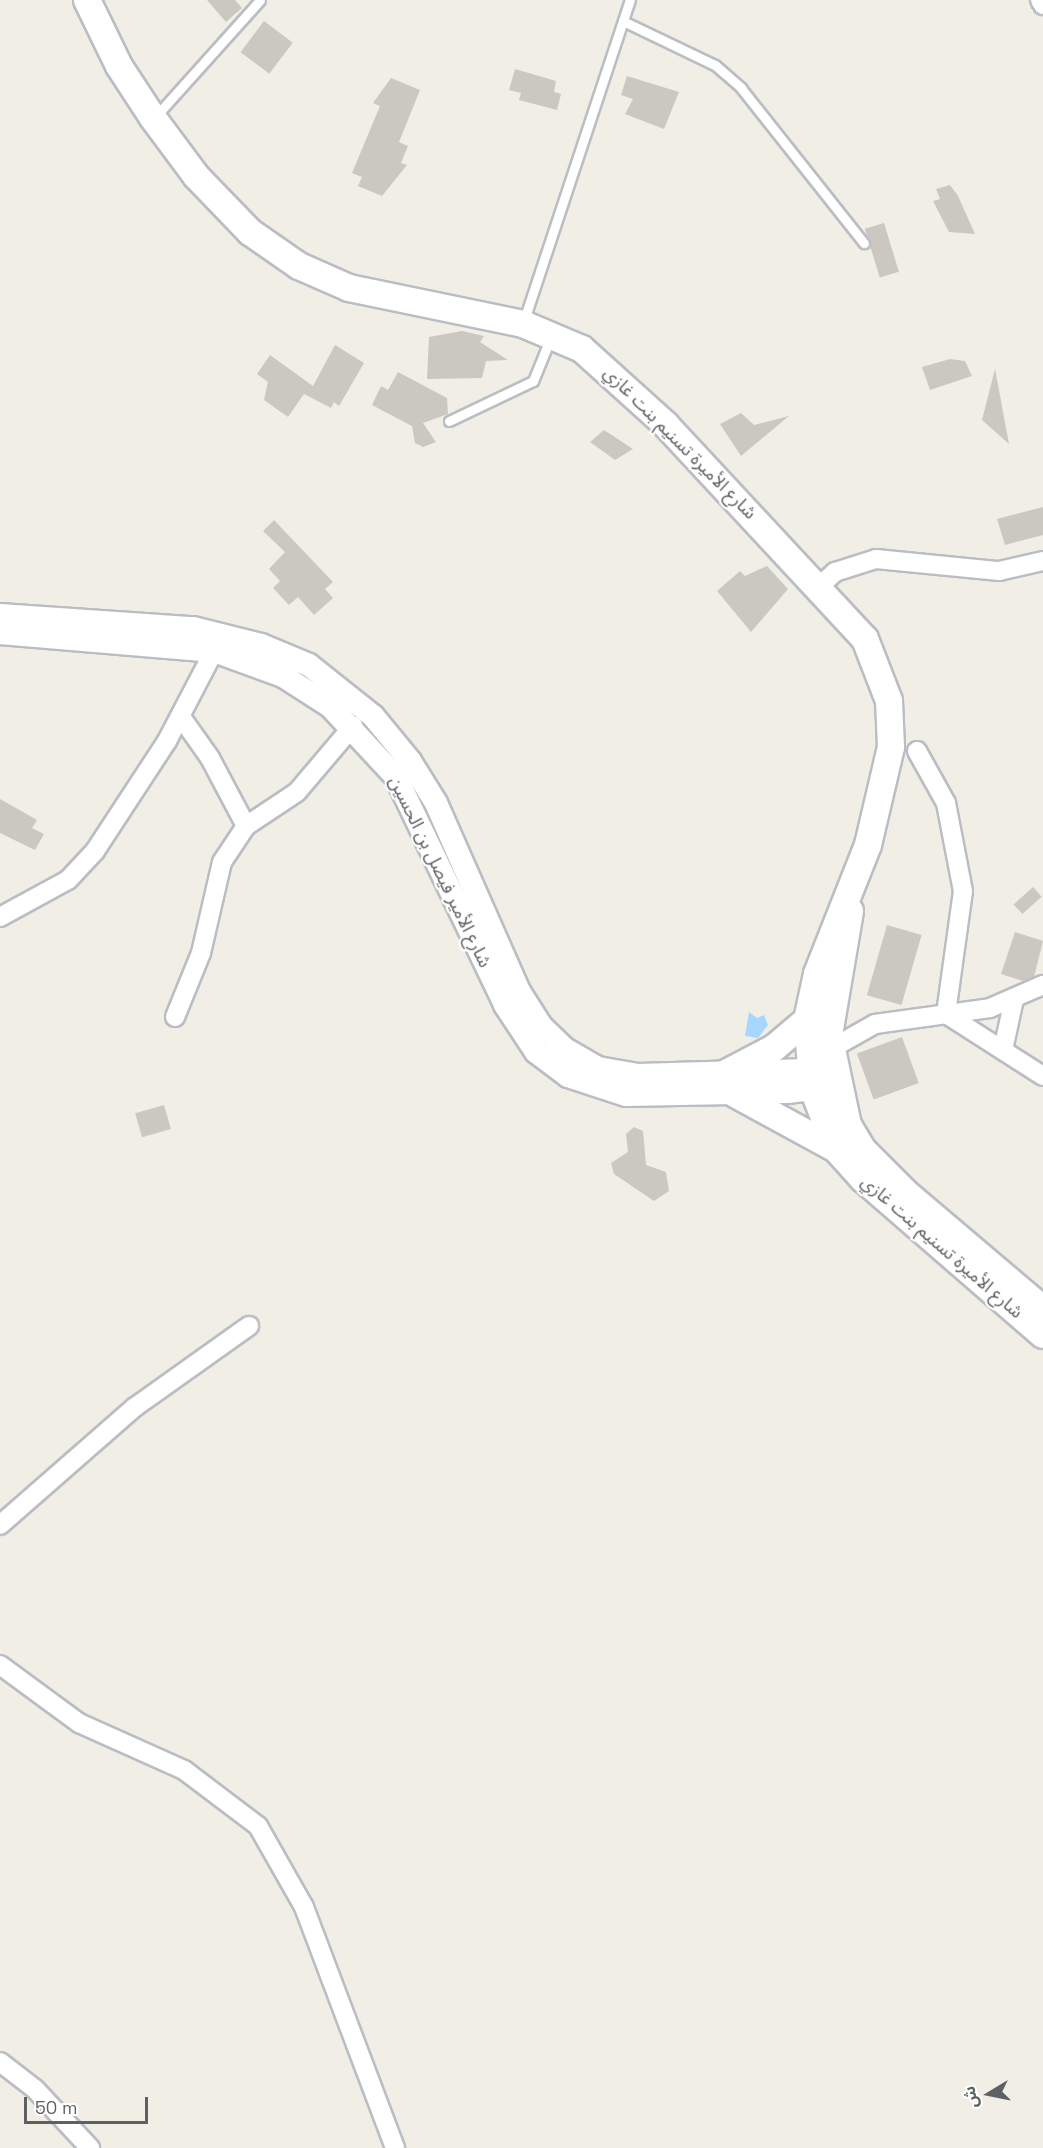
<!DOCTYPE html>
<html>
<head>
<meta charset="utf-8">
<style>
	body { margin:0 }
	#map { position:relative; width:1043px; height:2148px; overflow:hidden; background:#f0eee5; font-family:"Space Grotesk","Noto Sans Arabic",sans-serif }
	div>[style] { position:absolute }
	.water>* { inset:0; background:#a6d8ff }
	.building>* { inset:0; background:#cbc8c2; transform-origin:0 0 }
	.roads { filter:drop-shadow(2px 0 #babdc2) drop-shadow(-2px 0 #babdc2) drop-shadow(0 2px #babdc2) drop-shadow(0 -2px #babdc2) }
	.service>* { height:9px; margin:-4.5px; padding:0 4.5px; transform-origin:4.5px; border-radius:4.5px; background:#fff }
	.minor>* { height:18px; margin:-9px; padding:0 9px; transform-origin:9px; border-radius:9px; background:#fff }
	.tertiary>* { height:22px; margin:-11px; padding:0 11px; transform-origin:11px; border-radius:11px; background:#fff }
	.secondary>* { height:26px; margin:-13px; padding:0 13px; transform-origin:13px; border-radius:13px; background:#fff }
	span { translate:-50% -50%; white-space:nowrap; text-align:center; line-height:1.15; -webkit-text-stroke:4.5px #fff; paint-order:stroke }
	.street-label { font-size:18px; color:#5d6166 }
	.north { position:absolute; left:959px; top:2064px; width:60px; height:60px; -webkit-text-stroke:4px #fff; paint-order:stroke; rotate:260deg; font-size:16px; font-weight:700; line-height:24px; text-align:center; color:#5d6166 }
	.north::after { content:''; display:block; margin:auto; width:21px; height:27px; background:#5d6166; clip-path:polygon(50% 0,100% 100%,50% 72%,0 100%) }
	.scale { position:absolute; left:24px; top:2097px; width:124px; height:27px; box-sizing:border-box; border:3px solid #5d6166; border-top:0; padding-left:8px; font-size:18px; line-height:21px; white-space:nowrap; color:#5d6166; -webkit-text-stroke:4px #fff; paint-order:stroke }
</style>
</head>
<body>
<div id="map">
	<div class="water">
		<div style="clip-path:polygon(749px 1012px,757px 1018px,764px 1015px,768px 1025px,758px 1038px,745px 1036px)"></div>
	</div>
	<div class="building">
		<div style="clip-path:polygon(207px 0,235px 0,242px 8px,226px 22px)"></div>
		<div style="left:264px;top:21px;width:36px;height:39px;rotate:37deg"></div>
		<div style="clip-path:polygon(515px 69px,556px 81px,554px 92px,561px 94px,557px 110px,519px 100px,521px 93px,509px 90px)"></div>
		<div style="clip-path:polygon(627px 76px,679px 92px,664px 129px,625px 114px,633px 99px,621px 95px)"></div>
		<div style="clip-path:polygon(391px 78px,420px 90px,399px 142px,408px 146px,401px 163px,407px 165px,382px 196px,358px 186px,362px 177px,352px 173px,380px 106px,373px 103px)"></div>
		<div style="clip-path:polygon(950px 185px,958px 196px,975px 234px,949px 232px,933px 201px,940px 199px,936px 189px)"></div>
		<div style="left:884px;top:223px;width:51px;height:20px;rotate:73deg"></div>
		<div style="clip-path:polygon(462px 331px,484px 336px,480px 342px,508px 360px,486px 361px,482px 378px,427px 379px,429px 337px)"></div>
		<div style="clip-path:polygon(335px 345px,364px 363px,339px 406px,334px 402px,331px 408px,304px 394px,288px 417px,264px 400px,268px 382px,257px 374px,270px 355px,313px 386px)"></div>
		<div style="clip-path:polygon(950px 359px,965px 361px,972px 376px,930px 390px,922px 367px)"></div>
		<div style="clip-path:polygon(995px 369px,1009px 444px,982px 420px)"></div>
		<div style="clip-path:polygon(398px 372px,447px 398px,448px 414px,423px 423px,436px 442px,423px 447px,415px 443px,412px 426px,372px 405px,381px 386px,388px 390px)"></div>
		<div style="clip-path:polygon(741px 413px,754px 425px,789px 416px,741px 456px,720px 424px)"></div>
		<div style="clip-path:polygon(604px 430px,633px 449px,615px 460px,590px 442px)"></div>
		<div style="clip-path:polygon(1043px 507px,1043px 535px,1005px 545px,997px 519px)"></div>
		<div style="clip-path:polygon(274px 520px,333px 582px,325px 589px,333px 598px,314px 615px,298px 597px,289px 605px,273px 588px,280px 581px,269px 569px,285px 552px,263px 531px)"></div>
		<div style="clip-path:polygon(767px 566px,788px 589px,751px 632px,717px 591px,740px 571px,745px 576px)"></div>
		<div style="clip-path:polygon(0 799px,37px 820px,32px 828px,44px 834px,35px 850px,0 833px)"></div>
		<div style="left:1033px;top:887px;width:13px;height:26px;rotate:48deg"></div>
		<div style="left:887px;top:925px;width:36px;height:73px;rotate:16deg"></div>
		<div style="clip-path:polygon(1015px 932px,1043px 941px,1034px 977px,1023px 981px,1001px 974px)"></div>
		<div style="left:902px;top:1037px;width:49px;height:48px;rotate:70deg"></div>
		<div style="left:164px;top:1105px;width:25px;height:30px;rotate:74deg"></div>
		<div style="clip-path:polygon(634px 1127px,643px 1131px,646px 1165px,666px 1172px,669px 1191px,654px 1201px,614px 1174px,611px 1163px,628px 1152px,626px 1134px)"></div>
	</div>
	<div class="roads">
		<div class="service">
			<div style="left:623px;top:21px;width:102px;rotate:25.6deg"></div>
			<div style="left:715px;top:65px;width:35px;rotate:41deg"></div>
			<div style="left:741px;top:88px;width:198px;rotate:51.6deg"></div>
			<div style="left:155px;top:117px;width:157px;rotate:-48.1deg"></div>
			<div style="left:523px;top:323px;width:340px;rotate:-71.7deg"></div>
			<div style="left:449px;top:421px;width:93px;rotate:-25.5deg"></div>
			<div style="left:533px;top:381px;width:48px;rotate:-67.8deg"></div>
		</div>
		<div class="minor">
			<div style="left:1040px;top:0;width:6px;rotate:59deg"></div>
			<div style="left:820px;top:586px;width:21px;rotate:-43deg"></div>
			<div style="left:835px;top:572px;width:43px;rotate:-17.6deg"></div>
			<div style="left:876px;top:559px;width:124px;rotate:5.6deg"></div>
			<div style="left:999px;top:571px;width:45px;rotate:-12.8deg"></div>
			<div style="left:181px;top:717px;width:50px;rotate:54.7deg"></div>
			<div style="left:210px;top:758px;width:77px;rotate:62.1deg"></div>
			<div style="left:246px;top:826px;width:61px;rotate:-33.7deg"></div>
			<div style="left:297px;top:792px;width:87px;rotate:-49.7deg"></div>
			<div style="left:917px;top:751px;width:60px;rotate:60.9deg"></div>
			<div style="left:946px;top:803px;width:90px;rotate:79.1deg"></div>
			<div style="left:963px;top:891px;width:124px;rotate:97.9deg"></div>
			<div style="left:946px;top:1014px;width:115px;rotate:32.6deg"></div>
			<div style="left:0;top:917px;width:77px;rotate:-28.6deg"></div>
			<div style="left:68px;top:880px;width:40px;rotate:-47deg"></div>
			<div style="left:95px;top:851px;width:131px;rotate:-56.8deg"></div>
			<div style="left:167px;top:741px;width:102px;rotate:-62.4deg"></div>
			<div style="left:175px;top:1017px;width:69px;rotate:-67.9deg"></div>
			<div style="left:201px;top:953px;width:93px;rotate:-77deg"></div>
			<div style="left:222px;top:862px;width:43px;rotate:-56.3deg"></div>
			<div style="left:829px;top:1050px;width:53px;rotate:-29.5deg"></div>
			<div style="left:875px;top:1024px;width:116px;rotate:-7.9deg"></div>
			<div style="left:990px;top:1008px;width:58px;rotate:-23.5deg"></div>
			<div style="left:1003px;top:1050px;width:52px;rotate:-77.8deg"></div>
			<div style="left:0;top:1525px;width:179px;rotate:-41.2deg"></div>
			<div style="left:135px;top:1407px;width:140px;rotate:-35.4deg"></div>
			<div style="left:0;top:1665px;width:98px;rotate:36.3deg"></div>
			<div style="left:79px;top:1723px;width:115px;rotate:24.1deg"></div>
			<div style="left:184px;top:1770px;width:93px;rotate:37.1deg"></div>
			<div style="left:258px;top:1826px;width:93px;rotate:60.4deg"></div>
			<div style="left:304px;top:1907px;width:258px;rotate:69.3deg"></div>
			<div style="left:0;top:2062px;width:44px;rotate:37.6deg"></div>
			<div style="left:35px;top:2089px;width:81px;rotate:47deg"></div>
		</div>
		<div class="tertiary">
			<div style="left:0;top:615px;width:193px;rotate:3.9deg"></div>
			<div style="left:193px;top:628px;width:70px;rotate:14deg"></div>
			<div style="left:261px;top:645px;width:52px;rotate:22.6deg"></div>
			<div style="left:309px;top:665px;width:82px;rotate:38.6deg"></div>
			<div style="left:373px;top:716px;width:58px;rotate:50.6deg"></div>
			<div style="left:410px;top:761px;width:49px;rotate:58.2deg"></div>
			<div style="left:436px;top:803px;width:206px;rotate:66.2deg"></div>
			<div style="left:519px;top:991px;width:41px;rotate:57.8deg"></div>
			<div style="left:541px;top:1026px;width:33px;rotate:44deg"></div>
			<div style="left:565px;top:1049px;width:38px;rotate:30deg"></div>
			<div style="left:598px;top:1068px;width:41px;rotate:9.9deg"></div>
			<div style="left:638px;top:1075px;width:172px;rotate:-1.7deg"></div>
			<div style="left:810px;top:1070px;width:20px;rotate:27deg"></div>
			<div style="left:0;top:633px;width:215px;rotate:4.8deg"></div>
			<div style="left:214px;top:651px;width:73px;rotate:19.9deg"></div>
			<div style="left:283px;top:676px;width:56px;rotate:32.6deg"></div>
			<div style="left:330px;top:706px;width:97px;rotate:47.1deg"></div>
			<div style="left:396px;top:777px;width:253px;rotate:64.4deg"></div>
			<div style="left:505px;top:1005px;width:56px;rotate:56.6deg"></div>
			<div style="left:536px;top:1052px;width:40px;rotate:37deg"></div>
			<div style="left:568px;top:1076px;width:61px;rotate:18.1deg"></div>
			<div style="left:626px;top:1095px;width:162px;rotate:-1.1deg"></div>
			<div style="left:788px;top:1092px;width:25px;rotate:-7deg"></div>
			<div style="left:813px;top:1089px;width:17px;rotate:-45deg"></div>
		</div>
		<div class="secondary">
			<div style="left:87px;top:0;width:73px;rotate:64.1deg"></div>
			<div style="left:119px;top:66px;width:62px;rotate:56.8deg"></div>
			<div style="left:153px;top:118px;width:72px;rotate:53.4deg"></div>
			<div style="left:196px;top:176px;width:78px;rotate:46deg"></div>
			<div style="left:250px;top:232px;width:60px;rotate:34.8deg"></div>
			<div style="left:299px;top:266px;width:55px;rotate:23.7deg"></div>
			<div style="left:349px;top:288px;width:178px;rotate:11.7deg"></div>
			<div style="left:523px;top:324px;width:64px;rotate:23deg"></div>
			<div style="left:582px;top:349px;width:113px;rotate:42.1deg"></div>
			<div style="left:666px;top:425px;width:292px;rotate:47.1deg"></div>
			<div style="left:865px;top:639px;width:66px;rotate:68.8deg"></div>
			<div style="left:889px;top:701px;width:46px;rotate:87.5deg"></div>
			<div style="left:891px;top:747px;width:101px;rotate:103.2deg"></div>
			<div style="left:868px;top:845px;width:139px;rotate:111.6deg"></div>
			<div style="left:817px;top:974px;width:47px;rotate:102.3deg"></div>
			<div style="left:807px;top:1020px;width:69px;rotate:85deg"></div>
			<div style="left:813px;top:1089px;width:64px;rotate:69deg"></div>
			<div style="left:836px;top:1149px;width:40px;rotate:48deg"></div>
			<div style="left:863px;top:1179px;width:238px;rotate:40.9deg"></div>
			<div style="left:850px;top:911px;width:126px;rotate:99.6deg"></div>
			<div style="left:829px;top:1035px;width:92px;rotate:78.1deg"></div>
			<div style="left:848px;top:1125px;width:29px;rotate:59deg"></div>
			<div style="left:863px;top:1150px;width:61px;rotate:45deg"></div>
			<div style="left:906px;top:1193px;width:180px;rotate:40.3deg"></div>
			<div style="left:724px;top:1074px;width:56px;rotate:-27.5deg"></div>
			<div style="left:774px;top:1048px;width:43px;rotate:-40.3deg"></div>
			<div style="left:735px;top:1094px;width:115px;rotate:28.6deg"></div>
		</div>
	</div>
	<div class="street-label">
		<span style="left:680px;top:443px;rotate:45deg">شارع الأميرة تسنيم بنت غازي</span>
		<span style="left:440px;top:872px;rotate:64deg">شارع الأمير فيصل بن الحسين</span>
		<span style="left:942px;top:1247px;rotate:41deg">شارع الأميرة تسنيم بنت غازي</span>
	</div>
	<div class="north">ش</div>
	<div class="scale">50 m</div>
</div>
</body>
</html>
